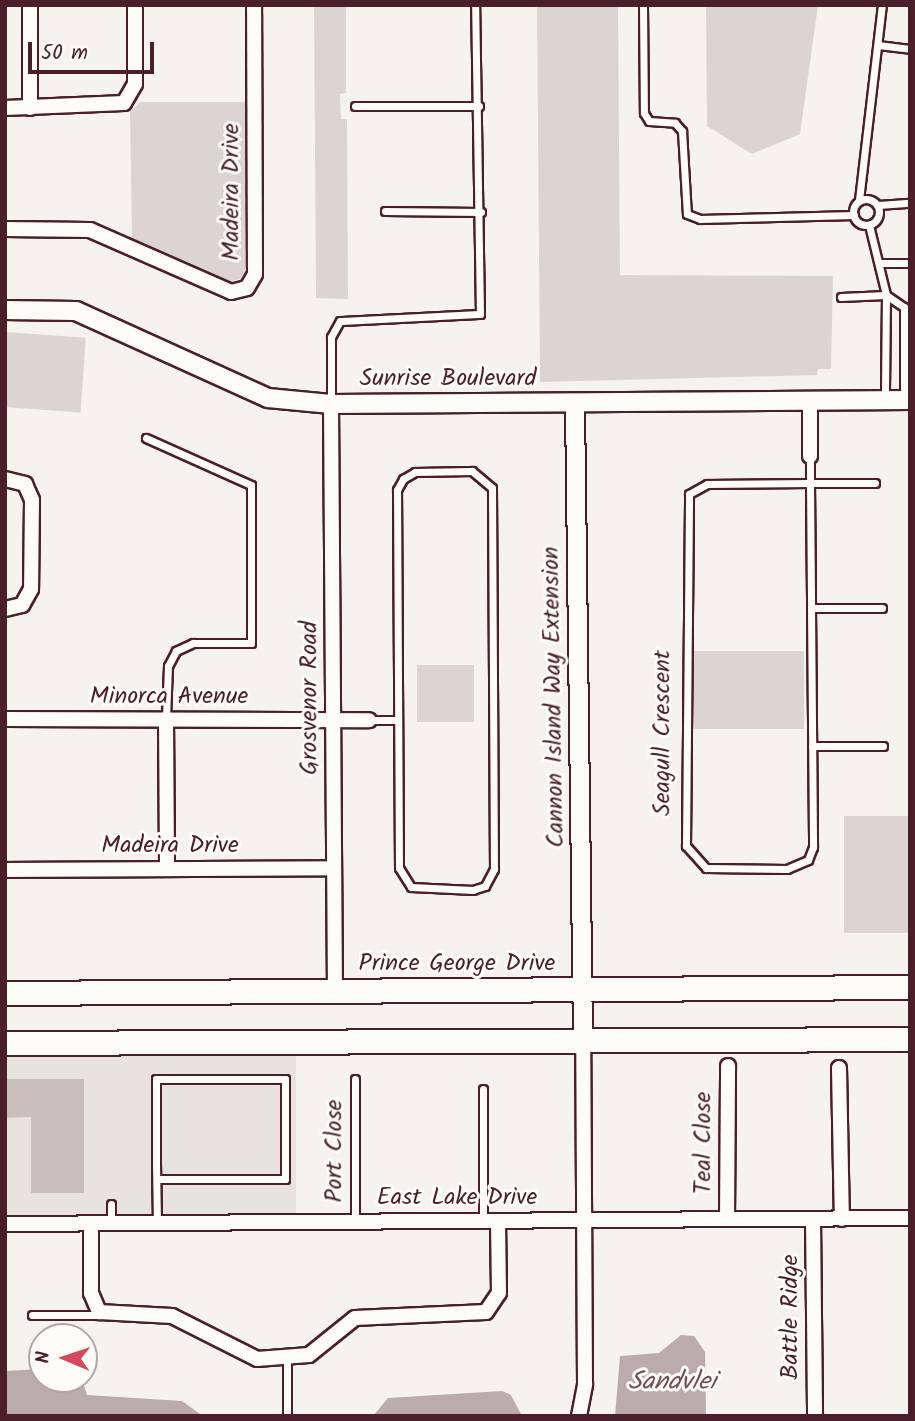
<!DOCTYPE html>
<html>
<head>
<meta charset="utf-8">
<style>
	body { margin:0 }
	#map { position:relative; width:915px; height:1421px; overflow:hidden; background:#f6f3ef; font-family:Kalam,sans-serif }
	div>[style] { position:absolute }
	.built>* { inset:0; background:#e9e3e0; transform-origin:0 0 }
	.green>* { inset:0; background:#dcd4d2; transform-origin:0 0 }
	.water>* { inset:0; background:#bbabac }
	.building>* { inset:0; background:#cbbfbe }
	.roads { filter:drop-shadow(2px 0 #4a1f2b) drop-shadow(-2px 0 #4a1f2b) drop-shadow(0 2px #4a1f2b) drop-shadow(0 -2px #4a1f2b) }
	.service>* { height:7px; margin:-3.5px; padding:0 3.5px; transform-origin:3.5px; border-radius:3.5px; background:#fdfcf7 }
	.service>.ring { margin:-3.5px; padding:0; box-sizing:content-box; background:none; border:7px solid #fdfcf7; border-radius:50% }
	.minor>* { height:14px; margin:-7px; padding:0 7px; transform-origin:7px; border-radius:7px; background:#fdfcf7 }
	.tertiary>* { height:18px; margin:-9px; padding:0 9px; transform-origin:9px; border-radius:9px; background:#fdfcf7 }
	.primary>* { height:23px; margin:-11.5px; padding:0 11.5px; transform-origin:11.5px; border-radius:11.5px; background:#fdfcf7 }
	span { translate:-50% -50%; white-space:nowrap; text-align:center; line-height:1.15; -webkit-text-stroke:6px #fdfcf7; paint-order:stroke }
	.street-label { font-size:24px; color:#4a1f2b }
	.water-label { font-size:26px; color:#725058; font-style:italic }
	.frame { position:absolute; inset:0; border:7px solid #4a1f2b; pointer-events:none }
	.north { position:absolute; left:28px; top:1323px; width:70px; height:70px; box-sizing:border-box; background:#fdfcf7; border:2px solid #b5a4a5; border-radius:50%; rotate:272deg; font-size:19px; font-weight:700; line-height:28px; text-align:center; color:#4a1f2b }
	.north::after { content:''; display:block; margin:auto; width:24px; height:32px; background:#d1495b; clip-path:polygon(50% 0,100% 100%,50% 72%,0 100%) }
	.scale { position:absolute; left:28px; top:42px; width:126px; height:32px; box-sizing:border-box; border:4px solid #4a1f2b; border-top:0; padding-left:9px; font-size:21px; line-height:24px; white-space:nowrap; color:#4a1f2b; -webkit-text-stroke:5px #fdfcf7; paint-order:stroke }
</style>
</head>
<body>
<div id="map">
	<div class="built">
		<div style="left:296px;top:1042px;width:180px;height:291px;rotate:90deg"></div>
	</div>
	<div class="green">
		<div style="clip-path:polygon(314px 5px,346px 5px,346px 93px,340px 94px,341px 119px,347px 119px,348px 299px,316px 298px)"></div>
		<div style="clip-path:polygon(537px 5px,618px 5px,620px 275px,833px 276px,831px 369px,818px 369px,817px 375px,540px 382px)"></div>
		<div style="clip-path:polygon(706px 5px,818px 5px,800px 134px,752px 154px,707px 126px)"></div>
		<div style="clip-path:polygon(141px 102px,247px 102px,249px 266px,240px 279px,226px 283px,132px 241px,130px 111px)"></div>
		<div style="left:5px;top:332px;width:81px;height:75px;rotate:4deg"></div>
		<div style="left:691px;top:651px;width:113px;height:78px"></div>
		<div style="left:417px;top:665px;width:57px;height:57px"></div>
		<div style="left:844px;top:816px;width:66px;height:117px"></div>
	</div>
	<div class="water">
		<div style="clip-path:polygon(681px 1335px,694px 1336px,705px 1352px,706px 1416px,615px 1416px,620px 1356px,659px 1353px)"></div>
		<div style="clip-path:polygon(42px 1369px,42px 1379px,82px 1379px,87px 1395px,182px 1401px,203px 1416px,5px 1416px,5px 1371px)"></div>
		<div style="clip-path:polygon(502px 1391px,511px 1395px,522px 1416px,373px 1416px,388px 1398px)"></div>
	</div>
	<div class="building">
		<div style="clip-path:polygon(5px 1079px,84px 1079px,84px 1193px,31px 1193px,31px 1117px,5px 1118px)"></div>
	</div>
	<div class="roads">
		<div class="service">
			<div style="left:643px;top:5px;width:108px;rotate:89.5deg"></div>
			<div style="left:644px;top:113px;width:9px;rotate:58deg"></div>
			<div style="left:649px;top:121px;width:26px;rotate:4deg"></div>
			<div style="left:675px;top:123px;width:11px;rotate:49deg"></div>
			<div style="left:682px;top:131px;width:83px;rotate:86.6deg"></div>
			<div style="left:687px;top:214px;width:14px;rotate:21deg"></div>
			<div style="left:700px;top:219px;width:154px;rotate:-1.5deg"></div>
			<div style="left:878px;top:45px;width:32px;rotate:7deg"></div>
			<div style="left:355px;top:106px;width:124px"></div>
			<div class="ring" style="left:853px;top:199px;width:19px;height:19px"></div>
			<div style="left:859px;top:200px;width:196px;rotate:-83.3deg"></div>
			<div style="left:878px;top:205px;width:32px;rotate:-4deg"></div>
			<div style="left:385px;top:211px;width:96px;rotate:0.6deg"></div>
			<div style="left:869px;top:225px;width:72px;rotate:76.3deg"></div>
			<div style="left:886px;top:295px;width:104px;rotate:90.6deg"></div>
			<div style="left:880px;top:263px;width:30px"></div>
			<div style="left:841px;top:297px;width:45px;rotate:-2.5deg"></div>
			<div style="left:886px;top:295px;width:22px;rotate:34deg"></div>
			<div style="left:904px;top:307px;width:93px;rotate:90deg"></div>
			<div style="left:331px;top:402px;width:65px;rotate:-90deg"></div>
			<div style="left:331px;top:337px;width:18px;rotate:-61deg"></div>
			<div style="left:340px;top:321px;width:140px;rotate:-2.9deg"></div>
			<div style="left:480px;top:314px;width:309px;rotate:-90.9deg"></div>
			<div style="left:146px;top:438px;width:115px;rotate:24.1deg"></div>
			<div style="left:251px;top:485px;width:158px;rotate:90deg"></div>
			<div style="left:251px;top:643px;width:58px;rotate:180deg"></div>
			<div style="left:193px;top:643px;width:19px;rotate:155deg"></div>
			<div style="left:176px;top:651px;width:17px;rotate:118deg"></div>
			<div style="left:168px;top:666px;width:53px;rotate:92.2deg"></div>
			<div style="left:810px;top:456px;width:27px;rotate:90deg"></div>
			<div style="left:810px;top:483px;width:125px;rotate:89.5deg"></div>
			<div style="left:811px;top:608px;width:239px;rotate:89.5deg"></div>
			<div style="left:813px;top:847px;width:14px;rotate:111deg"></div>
			<div style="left:808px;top:860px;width:23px;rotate:157deg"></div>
			<div style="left:787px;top:869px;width:81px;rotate:-179.3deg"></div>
			<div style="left:706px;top:868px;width:30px;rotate:-132deg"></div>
			<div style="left:686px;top:846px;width:352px;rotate:-89.5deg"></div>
			<div style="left:689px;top:494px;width:21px;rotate:-29deg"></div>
			<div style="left:707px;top:484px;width:103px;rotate:-0.6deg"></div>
			<div style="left:810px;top:483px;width:65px"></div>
			<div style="left:415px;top:472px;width:57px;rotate:-1deg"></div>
			<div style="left:472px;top:471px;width:26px;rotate:40deg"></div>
			<div style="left:492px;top:488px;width:381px;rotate:89.7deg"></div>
			<div style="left:494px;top:869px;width:19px;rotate:118deg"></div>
			<div style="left:485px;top:886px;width:13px;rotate:162deg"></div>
			<div style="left:473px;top:890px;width:62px;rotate:-177.2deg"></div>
			<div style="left:411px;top:887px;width:22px;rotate:-122deg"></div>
			<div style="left:399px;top:868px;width:378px;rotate:-90.3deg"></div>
			<div style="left:397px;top:490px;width:13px;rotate:-61deg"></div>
			<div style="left:403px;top:479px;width:14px;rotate:-30deg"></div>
			<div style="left:811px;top:608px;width:71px"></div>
			<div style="left:369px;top:720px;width:29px"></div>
			<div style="left:812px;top:746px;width:71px"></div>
			<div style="left:355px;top:1079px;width:142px;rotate:90deg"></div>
			<div style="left:483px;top:1089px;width:131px;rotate:90deg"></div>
			<div style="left:157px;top:1179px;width:128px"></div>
			<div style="left:285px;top:1179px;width:100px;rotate:-90deg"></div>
			<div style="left:285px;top:1079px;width:129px;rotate:180deg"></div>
			<div style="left:156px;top:1079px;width:85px;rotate:90deg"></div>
			<div style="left:156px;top:1164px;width:59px;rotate:89deg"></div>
			<div style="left:111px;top:1204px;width:19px;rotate:90deg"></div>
			<div style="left:32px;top:1315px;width:69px"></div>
			<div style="left:287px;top:1416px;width:58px;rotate:-90deg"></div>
		</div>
		<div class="minor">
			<div style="left:30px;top:5px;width:103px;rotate:90deg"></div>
			<div style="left:5px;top:108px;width:119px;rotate:-2.4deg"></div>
			<div style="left:124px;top:103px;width:22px;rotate:-60deg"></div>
			<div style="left:135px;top:84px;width:79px;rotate:-90deg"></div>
			<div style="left:5px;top:229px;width:85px;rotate:0.7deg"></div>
			<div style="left:90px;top:230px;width:154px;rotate:23.7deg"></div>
			<div style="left:231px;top:292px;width:16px;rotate:-14deg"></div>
			<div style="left:247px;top:288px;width:16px;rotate:-60deg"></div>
			<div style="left:255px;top:274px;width:269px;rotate:-90.2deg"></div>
			<div style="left:810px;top:401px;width:55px;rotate:90deg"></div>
			<div style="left:331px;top:404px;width:587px;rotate:89.61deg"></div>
			<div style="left:5px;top:479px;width:21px;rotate:14deg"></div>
			<div style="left:25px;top:484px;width:17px;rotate:66deg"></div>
			<div style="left:32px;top:500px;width:89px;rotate:90.6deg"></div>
			<div style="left:31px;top:589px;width:18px;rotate:119deg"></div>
			<div style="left:22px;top:605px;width:17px;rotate:167deg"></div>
			<div style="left:5px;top:719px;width:364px;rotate:0.2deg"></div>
			<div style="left:166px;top:719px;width:150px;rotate:89.6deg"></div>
			<div style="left:5px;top:870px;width:329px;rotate:-0.3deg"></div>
			<div style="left:839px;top:1068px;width:151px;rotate:88.9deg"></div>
			<div style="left:727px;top:1219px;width:153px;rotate:-89.6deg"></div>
			<div style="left:813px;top:1219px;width:197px;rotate:89.4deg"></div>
			<div style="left:5px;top:1224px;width:905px;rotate:-0.38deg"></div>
			<div style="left:91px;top:1224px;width:69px;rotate:90deg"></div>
			<div style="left:91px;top:1293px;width:21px;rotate:67deg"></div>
			<div style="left:99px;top:1312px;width:73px;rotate:3.1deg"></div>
			<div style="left:172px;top:1316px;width:95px;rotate:26.8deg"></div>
			<div style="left:257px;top:1359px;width:52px;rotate:-4.4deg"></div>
			<div style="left:309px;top:1355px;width:59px;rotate:-38.8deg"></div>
			<div style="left:355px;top:1318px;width:131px;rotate:-2.6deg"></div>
			<div style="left:486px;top:1312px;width:23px;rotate:-56deg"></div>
			<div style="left:499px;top:1293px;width:72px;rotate:-90.8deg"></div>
			<div style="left:579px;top:1416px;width:33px;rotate:-79deg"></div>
			<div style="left:585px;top:1384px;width:343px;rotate:-90.3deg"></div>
		</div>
		<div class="tertiary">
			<div style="left:5px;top:310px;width:71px;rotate:0.8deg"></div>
			<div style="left:76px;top:311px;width:211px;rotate:24.4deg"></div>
			<div style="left:268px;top:398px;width:63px;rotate:5.4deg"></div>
			<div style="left:331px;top:404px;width:579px;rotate:-0.4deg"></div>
			<div style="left:575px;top:404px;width:637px;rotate:89.28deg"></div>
		</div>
		<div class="primary">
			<div style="left:5px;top:993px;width:905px;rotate:-0.38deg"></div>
			<div style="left:5px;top:1043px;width:905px;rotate:-0.25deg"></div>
		</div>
	</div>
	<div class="street-label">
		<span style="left:232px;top:192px;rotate:-90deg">Madeira Drive</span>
		<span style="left:448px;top:379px">Sunrise Boulevard</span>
		<span style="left:169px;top:697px">Minorca Avenue</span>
		<span style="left:554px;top:697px;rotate:-91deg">Cannon Island Way Extension</span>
		<span style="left:310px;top:698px;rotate:-90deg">Grosvenor Road</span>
		<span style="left:663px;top:733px;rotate:-90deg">Seagull Crescent</span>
		<span style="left:170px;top:846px">Madeira Drive</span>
		<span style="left:457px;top:964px">Prince George Drive</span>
		<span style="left:704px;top:1143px;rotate:-90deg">Teal Close</span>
		<span style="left:335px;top:1151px;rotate:-90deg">Port Close</span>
		<span style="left:457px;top:1198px">East Lake Drive</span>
		<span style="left:791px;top:1317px;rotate:-90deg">Battle Ridge</span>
	</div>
	<div class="water-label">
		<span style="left:672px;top:1383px">Sandvlei</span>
	</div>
	<div class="frame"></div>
	<div class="north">N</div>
	<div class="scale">50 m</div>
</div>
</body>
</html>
